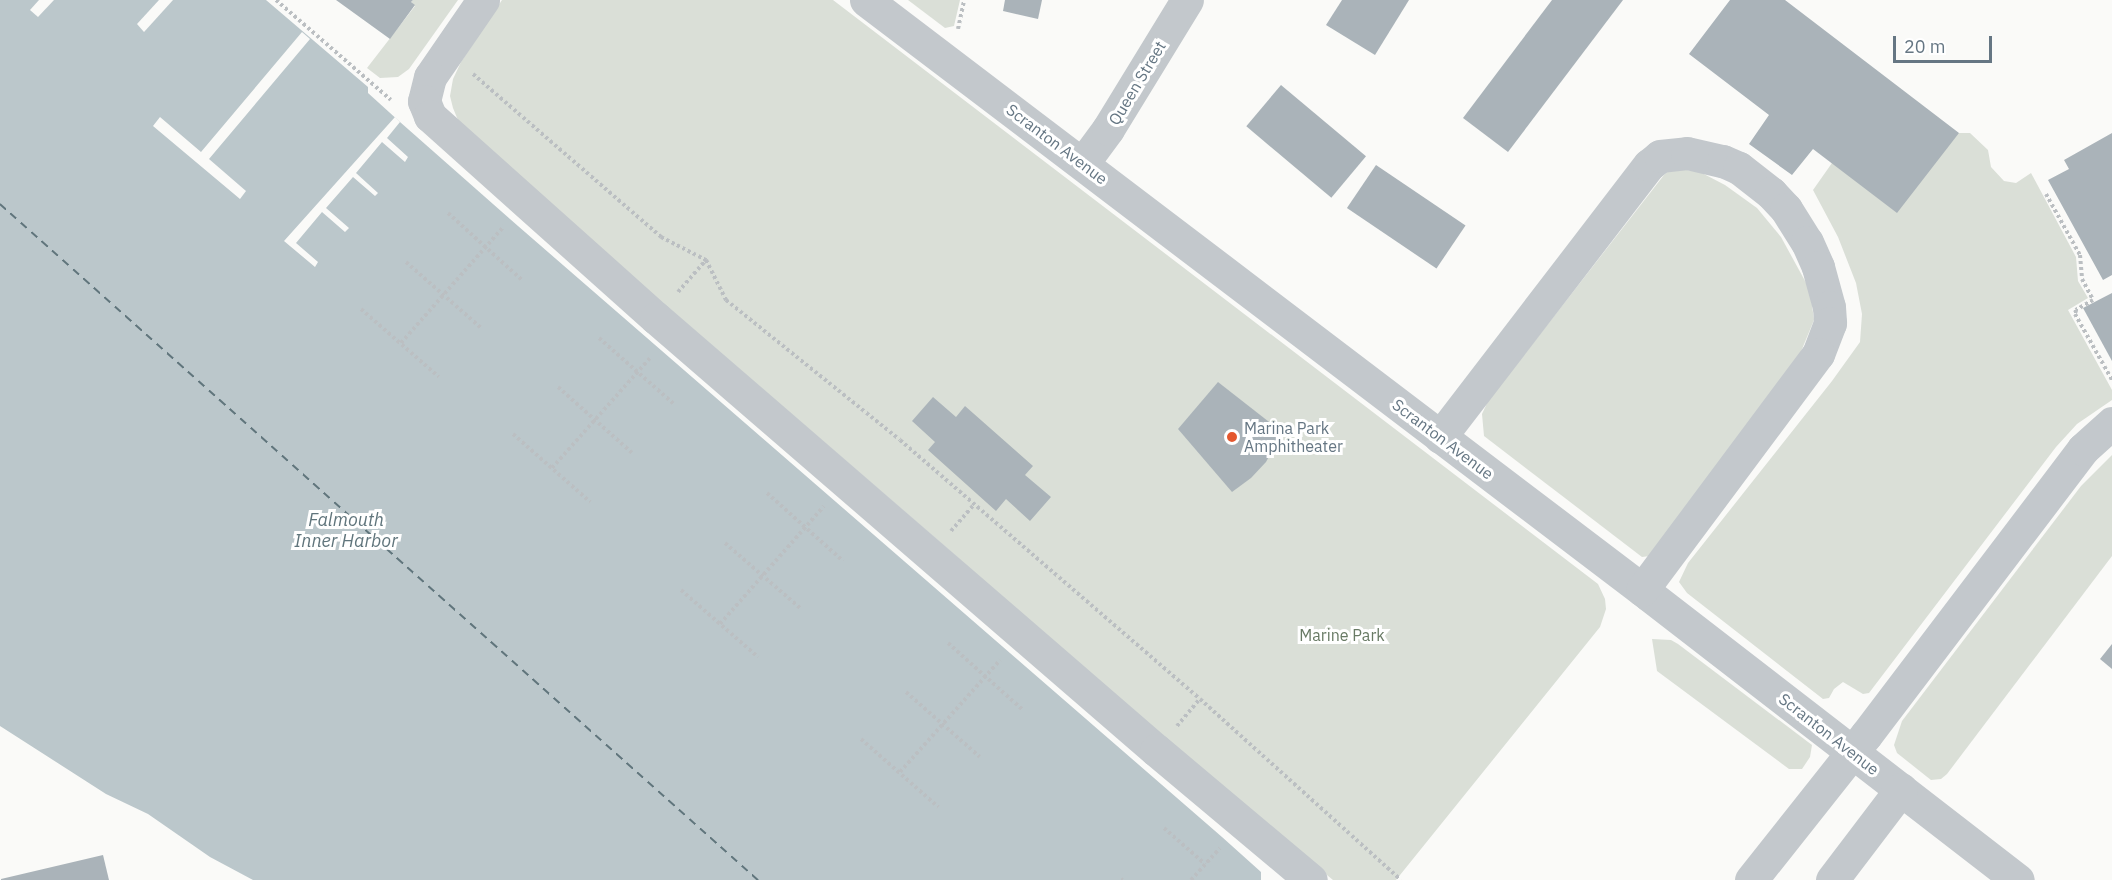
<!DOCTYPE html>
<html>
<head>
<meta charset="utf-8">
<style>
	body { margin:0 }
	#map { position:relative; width:2112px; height:880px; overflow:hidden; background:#fafaf8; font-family:"IBM Plex Sans",sans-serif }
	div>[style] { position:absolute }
	.green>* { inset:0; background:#dadfd7 }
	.water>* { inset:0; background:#bbc7cb }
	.pier>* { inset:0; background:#fafaf8 }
	.ferry>* { height:1.5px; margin-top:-0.75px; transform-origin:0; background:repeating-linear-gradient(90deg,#60757c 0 8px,transparent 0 14px) }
	.building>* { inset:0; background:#aab3b9; transform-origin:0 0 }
	.path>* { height:4px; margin-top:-2px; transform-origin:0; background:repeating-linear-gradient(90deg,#bbbfc2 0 3px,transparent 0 6px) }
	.minor>* { height:33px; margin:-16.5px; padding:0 16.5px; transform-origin:16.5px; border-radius:16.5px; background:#c3c8cc }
	.dots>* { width:16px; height:16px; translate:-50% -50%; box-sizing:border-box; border:3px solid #fff; border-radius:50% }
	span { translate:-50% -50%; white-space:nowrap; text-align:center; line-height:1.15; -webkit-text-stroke:6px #fff; paint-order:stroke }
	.street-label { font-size:16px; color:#657683 }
	.poi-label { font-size:16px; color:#657683 }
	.left { translate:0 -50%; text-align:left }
	.park-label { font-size:16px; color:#687a64 }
	.water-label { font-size:18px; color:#60757c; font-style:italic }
	.scale { position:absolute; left:1893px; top:36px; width:99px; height:27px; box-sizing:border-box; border:3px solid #657683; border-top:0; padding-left:8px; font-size:18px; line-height:21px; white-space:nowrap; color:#657683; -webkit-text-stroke:4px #fff; paint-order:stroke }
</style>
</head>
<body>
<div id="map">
	<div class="green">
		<div style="clip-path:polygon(413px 0,458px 0,409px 69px,398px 77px,380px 78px,367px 68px,415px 6px,411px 2px)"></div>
		<div style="clip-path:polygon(502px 0,833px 0,1598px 584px,1605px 599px,1606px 609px,1600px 627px,1396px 880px,1333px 880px,1173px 749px,948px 549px,471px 138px,460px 125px,453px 108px,450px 96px,453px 79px,461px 62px)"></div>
		<div style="clip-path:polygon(908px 0,960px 0,954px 26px,945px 28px)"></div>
		<div style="clip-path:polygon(1959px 133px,1970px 133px,1988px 150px,1991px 167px,2004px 181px,2016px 183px,2031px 173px,2076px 257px,2078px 281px,2088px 298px,2068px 310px,2112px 390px,2112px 400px,2077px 424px,2056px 447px,1869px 693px,1863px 694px,1843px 682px,1834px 689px,1829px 698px,1823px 699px,1687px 593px,1679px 582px,1688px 563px,1832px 381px,1860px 342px,1862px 314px,1856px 283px,1838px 237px,1813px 190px,1832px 163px)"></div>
		<div style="clip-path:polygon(1680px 169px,1700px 172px,1725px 185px,1757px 208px,1781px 237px,1810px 290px,1814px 320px,1800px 354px,1650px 556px,1642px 557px,1484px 436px,1482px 414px,1488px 401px,1664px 175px,1670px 170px)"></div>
		<div style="clip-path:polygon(2112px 455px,2112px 556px,1947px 774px,1941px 779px,1931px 780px,1897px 753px,1894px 745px,1902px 721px,2081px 486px)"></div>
		<div style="clip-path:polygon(1652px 639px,1671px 640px,1678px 644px,1812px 745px,1810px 757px,1802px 769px,1789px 769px,1657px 671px)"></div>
	</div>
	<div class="water">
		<div style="clip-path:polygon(0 0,266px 0,368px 87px,368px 93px,400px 122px,518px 226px,1222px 837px,1261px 872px,1261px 880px,253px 880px,210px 857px,148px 814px,106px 794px,0 726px)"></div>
	</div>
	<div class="pier">
		<div style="clip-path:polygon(39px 0,54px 0,38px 17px,30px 10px)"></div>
		<div style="clip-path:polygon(159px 0,173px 0,144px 32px,137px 24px)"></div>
		<div style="clip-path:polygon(302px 32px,310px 39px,209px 159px,246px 191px,240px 199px,153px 126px,160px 117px,201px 152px)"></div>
		<div style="clip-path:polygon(395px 117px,400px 122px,387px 138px,408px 157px,405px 162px,382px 142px,356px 173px,378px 193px,375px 196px,353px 177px,326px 208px,349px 228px,345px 232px,322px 212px,296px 243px,318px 262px,315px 267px,284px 241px)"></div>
	</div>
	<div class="ferry">
		<div style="left:0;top:204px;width:1016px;rotate:41.73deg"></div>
	</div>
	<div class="building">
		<div style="clip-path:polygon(336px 0,413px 0,411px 2px,415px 5px,390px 39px)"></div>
		<div style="clip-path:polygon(1005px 0,1042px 0,1038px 19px,1003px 11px)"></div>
		<div style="clip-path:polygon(1342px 0,1409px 0,1375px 55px,1326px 25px)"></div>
		<div style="clip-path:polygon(1552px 0,1623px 0,1508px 152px,1463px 118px)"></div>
		<div style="clip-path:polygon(1730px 0,1785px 0,1959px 133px,1897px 213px,1813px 149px,1792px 175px,1749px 144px,1769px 115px,1689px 54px)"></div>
		<div style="left:1281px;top:85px;width:111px;height:54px;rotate:40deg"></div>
		<div style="clip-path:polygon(2112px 133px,2112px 275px,2103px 280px,2048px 180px,2069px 169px,2064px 160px)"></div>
		<div style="left:1376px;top:165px;width:108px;height:52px;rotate:34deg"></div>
		<div style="clip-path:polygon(2112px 293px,2112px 361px,2083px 308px)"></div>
		<div style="clip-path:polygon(1218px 382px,1282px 432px,1266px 462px,1251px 478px,1232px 492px,1178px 429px)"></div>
		<div style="clip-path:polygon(933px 397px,956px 417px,965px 406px,1033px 466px,1025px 475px,1051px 497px,1030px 521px,1006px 499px,996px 511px,928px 450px,935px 442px,912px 421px)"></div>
		<div style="clip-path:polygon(2112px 644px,2112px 669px,2100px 659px)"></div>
		<div style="clip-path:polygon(103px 855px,109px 880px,1px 880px,1px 879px)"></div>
	</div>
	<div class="path">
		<div style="left:276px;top:0;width:152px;rotate:41deg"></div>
		<div style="left:958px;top:29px;width:30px;rotate:-78deg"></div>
		<div style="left:473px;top:74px;width:249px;rotate:40.9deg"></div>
		<div style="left:661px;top:237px;width:51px;rotate:27.1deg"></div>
		<div style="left:706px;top:260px;width:45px;rotate:63.4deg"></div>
		<div style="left:726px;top:300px;width:223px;rotate:38.8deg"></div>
		<div style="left:900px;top:440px;width:396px;rotate:40.8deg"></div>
		<div style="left:1200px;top:699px;width:270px;rotate:42deg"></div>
		<div style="left:2046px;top:194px;width:70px;rotate:60.9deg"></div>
		<div style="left:2080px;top:255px;width:24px;rotate:85deg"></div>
		<div style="left:2082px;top:279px;width:24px;rotate:62deg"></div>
		<div style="left:2093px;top:300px;width:20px;rotate:150deg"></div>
		<div style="left:2076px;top:310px;width:4px;rotate:104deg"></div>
		<div style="left:2075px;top:314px;width:76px;rotate:60.7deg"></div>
		<div style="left:448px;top:213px;width:101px;rotate:42.2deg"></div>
		<div style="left:406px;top:262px;width:100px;rotate:41.3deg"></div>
		<div style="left:678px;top:292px;width:43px;rotate:-48.8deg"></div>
		<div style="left:361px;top:309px;width:103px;rotate:41.1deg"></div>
		<div style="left:599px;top:338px;width:101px;rotate:41.4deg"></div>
		<div style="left:401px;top:343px;width:156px;rotate:-48.6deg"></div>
		<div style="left:558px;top:387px;width:99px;rotate:41.7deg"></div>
		<div style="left:513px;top:434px;width:103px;rotate:41.4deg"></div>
		<div style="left:552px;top:468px;width:147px;rotate:-48.3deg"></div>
		<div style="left:767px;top:493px;width:102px;rotate:41.8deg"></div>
		<div style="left:951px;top:531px;width:35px;rotate:-49deg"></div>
		<div style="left:725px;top:543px;width:99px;rotate:40.9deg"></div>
		<div style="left:681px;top:590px;width:102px;rotate:41deg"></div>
		<div style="left:720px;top:624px;width:157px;rotate:-48.6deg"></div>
		<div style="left:948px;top:643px;width:101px;rotate:41.8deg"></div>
		<div style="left:906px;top:692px;width:98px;rotate:41.3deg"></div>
		<div style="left:1177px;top:726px;width:35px;rotate:-50deg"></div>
		<div style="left:861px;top:739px;width:103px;rotate:41.4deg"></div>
		<div style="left:900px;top:772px;width:150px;rotate:-48.2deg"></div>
		<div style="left:1164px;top:828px;width:55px;rotate:41.3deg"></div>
		<div style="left:1121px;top:879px;width:2px;rotate:27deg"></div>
		<div style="left:1191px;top:880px;width:43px;rotate:-47.8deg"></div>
	</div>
	<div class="minor">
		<div style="left:483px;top:0;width:93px;rotate:124.5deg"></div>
		<div style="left:430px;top:77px;width:25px;rotate:104deg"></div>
		<div style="left:424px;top:101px;width:16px;rotate:68deg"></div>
		<div style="left:430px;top:116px;width:303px;rotate:41.8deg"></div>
		<div style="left:656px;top:318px;width:661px;rotate:40.83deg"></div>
		<div style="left:1156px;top:750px;width:202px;rotate:40deg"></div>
		<div style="left:866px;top:0;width:983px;rotate:37.23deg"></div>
		<div style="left:1649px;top:595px;width:466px;rotate:37.7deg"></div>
		<div style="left:1083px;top:163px;width:42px;rotate:-53.7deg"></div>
		<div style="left:1108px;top:129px;width:151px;rotate:-58.5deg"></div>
		<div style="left:1440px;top:437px;width:343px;rotate:-52.5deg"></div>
		<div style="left:1649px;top:165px;width:14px;rotate:-39deg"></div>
		<div style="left:1660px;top:156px;width:27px;rotate:-6deg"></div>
		<div style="left:1687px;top:153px;width:37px;rotate:13deg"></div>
		<div style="left:1723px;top:161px;width:17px;rotate:24deg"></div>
		<div style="left:1739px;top:168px;width:41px;rotate:38deg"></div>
		<div style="left:1771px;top:193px;width:22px;rotate:47deg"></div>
		<div style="left:1786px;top:209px;width:39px;rotate:58deg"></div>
		<div style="left:1807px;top:242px;width:27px;rotate:66deg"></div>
		<div style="left:1818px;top:267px;width:41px;rotate:74.6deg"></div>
		<div style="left:1829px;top:307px;width:16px;rotate:86deg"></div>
		<div style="left:1830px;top:323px;width:33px;rotate:111deg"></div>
		<div style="left:1818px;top:354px;width:294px;rotate:126.7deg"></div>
		<div style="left:1751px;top:880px;width:185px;rotate:-51.6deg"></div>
		<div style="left:1866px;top:735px;width:359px;rotate:-52.8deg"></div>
		<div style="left:2083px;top:449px;width:39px;rotate:-42deg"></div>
		<div style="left:1832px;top:880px;width:114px;rotate:-52.8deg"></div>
	</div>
	<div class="dots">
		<div style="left:1232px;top:437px;background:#e4572e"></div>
	</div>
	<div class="street-label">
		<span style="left:1137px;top:83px;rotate:-59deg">Queen Street</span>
		<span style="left:1057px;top:144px;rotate:37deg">Scranton Avenue</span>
		<span style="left:1443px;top:439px;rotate:37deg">Scranton Avenue</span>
		<span style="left:1829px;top:734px;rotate:38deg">Scranton Avenue</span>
	</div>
	<div class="poi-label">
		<span class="left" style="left:1244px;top:437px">Marina Park<br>Amphitheater</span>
	</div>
	<div class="park-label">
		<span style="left:1342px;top:635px">Marine Park</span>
	</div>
	<div class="water-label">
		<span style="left:346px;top:531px">Falmouth<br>Inner Harbor</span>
	</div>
	<div class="scale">20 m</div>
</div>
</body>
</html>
